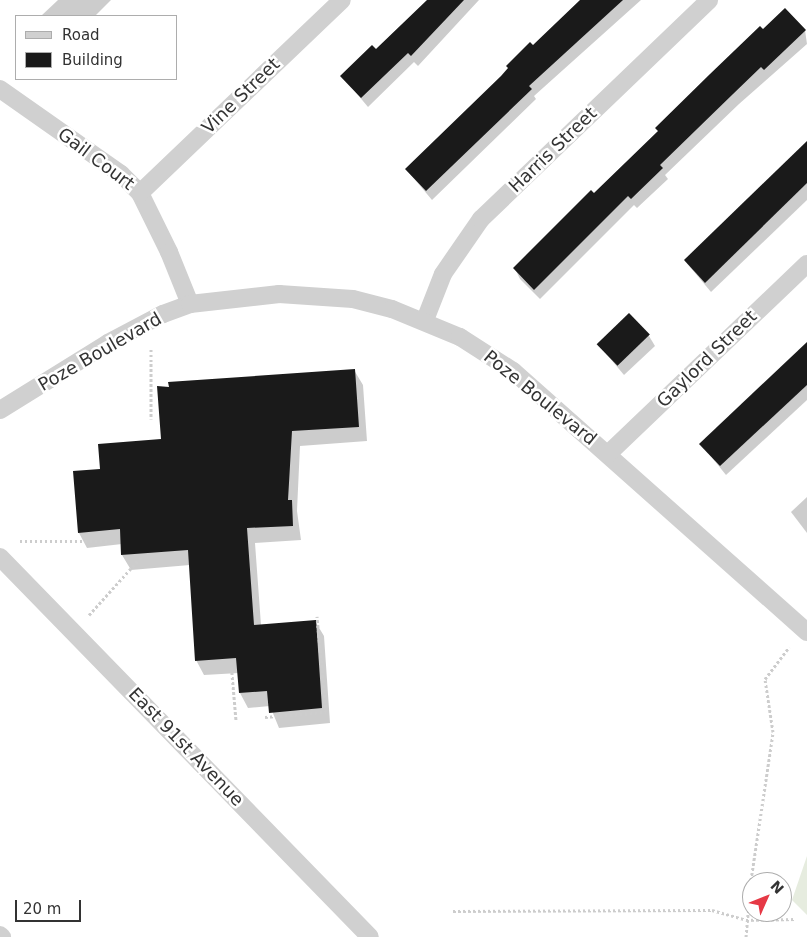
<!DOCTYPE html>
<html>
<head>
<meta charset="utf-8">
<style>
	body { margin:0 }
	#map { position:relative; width:807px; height:937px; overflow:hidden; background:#fff; font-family:"DejaVu Sans",sans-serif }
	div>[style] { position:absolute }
	.green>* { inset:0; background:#e6ecdf }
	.shadow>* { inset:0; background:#0003 }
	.building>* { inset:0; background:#1a1a1a; transform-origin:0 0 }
	.path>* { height:3px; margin-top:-1.5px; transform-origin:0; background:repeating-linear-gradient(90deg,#cdcdcd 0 2.5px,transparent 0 5px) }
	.minor>* { height:18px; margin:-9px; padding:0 9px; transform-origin:9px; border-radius:9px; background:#d0d0d0 }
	span { translate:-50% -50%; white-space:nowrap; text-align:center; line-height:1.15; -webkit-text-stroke:5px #fff; paint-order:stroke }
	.street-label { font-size:18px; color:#333 }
	.legend { position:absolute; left:15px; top:15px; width:162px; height:65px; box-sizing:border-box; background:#fff; border:1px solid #adadad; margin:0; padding:6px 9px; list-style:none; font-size:15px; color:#333 }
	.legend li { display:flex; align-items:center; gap:10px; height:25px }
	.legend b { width:25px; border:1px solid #adadad }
	.north { position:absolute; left:742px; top:872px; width:50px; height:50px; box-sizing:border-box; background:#fff; border:1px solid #adadad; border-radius:50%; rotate:46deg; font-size:14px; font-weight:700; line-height:20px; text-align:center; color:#333 }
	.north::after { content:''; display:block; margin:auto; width:18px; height:22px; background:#e63946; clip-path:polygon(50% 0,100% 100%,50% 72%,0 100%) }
	.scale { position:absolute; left:15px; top:900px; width:66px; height:22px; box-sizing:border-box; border:2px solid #333; border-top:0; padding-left:6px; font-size:15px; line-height:18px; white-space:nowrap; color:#333; -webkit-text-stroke:4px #fff; paint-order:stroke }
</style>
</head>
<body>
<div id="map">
	<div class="green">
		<div style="clip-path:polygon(807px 856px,807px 915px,792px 900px)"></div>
	</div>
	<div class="shadow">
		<div style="clip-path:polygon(58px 0,111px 0,95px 16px,41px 16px)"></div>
		<div style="clip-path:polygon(428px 0,479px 0,418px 66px,414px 62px,368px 107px,342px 76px,375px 50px)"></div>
		<div style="clip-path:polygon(582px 0,641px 0,534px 96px,536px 99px,432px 200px,406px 169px)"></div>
		<div style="clip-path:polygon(805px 30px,807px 44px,739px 104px,665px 175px,668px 179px,637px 208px,634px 205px,540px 299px,520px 279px,515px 269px,763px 31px)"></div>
		<div style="clip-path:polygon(807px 143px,807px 200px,711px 292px,685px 261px)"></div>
		<div style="clip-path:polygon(649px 336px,655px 346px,624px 375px,598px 344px)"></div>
		<div style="clip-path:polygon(807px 344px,807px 400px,726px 475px,701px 444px)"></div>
		<div style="clip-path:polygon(354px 370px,363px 385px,367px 441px,300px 446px,297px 511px,301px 540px,255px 543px,261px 625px,315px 621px,324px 636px,330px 723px,279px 728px,270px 706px,248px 708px,240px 693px,239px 673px,204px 675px,196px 660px,190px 565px,131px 570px,122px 555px,122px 544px,87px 548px,79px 533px,102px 471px,163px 441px,170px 388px)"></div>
		<div style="clip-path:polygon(807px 497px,807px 533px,791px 512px)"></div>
	</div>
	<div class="building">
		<div style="clip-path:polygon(427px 0,464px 0,411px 56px,408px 53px,361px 98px,340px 76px,372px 45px,376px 49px)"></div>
		<div style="clip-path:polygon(580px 0,623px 0,529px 86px,532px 89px,426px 191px,405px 169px,501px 76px,508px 68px,506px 66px,530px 42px,533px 45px)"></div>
		<div style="clip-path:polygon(785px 8px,806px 30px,764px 70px,761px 67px,733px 94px,660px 165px,663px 168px,631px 199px,628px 196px,534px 290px,513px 268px,591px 190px,594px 193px,658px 131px,655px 128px,710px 74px,760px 26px,763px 29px)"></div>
		<div style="clip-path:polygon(807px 141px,807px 183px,705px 283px,684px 260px)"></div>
		<div style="left:629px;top:313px;width:30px;height:45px;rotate:46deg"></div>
		<div style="clip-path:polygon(807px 342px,807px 385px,720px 466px,699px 444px)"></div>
		<div style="clip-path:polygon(355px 369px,359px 427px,292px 431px,288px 500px,292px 500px,293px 526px,247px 528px,254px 625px,316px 620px,322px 708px,269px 713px,267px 691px,239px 693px,236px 658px,195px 661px,188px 550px,121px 555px,120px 529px,78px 533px,73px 471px,100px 469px,98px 444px,161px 439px,157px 386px,169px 387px,168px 382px)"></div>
	</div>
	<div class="path">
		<div style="left:151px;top:349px;width:70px;rotate:90deg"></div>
		<div style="left:20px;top:541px;width:90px"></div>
		<div style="left:89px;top:615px;width:79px;rotate:-48.1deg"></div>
		<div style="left:231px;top:662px;width:58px;rotate:85.1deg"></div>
		<div style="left:265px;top:717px;width:61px;rotate:-4.7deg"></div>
		<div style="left:326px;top:712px;width:96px;rotate:-95.4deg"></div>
		<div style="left:453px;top:911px;width:259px;rotate:-0.2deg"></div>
		<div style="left:712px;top:910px;width:35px;rotate:16deg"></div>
		<div style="left:746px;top:920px;width:49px;rotate:-1.2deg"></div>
		<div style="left:746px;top:937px;width:57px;rotate:-85deg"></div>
		<div style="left:751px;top:880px;width:150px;rotate:-81.5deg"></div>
		<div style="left:773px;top:732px;width:54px;rotate:-98.6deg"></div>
		<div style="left:765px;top:679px;width:40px;rotate:-53deg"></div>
	</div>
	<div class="minor">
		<div style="left:0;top:89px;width:148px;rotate:35.1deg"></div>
		<div style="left:121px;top:174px;width:27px;rotate:45deg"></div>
		<div style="left:140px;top:193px;width:66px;rotate:63.8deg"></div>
		<div style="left:169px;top:252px;width:56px;rotate:68deg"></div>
		<div style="left:140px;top:193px;width:279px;rotate:-43.7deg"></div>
		<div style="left:425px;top:320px;width:49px;rotate:-68.6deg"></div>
		<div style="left:443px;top:274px;width:67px;rotate:-55.4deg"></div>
		<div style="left:481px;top:219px;width:316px;rotate:-43.8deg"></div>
		<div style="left:0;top:410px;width:127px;rotate:-31.8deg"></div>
		<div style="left:108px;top:343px;width:62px;rotate:-27.8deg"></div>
		<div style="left:163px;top:314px;width:29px;rotate:-20deg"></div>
		<div style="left:190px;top:304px;width:90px;rotate:-6.4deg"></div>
		<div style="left:279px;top:294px;width:74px;rotate:3.9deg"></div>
		<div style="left:353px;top:299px;width:40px;rotate:14.4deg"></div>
		<div style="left:392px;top:309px;width:74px;rotate:22.4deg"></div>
		<div style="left:460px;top:337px;width:63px;rotate:32.7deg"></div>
		<div style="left:513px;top:371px;width:393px;rotate:41.6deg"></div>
		<div style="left:608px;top:454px;width:275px;rotate:-43.7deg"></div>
		<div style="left:0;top:557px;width:530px;rotate:45.76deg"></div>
		<div style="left:0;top:935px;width:3px;rotate:45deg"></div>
	</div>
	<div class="street-label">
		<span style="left:241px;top:96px;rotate:-44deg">Vine Street</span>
		<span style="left:553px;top:150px;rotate:-44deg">Harris Street</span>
		<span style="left:96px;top:159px;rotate:37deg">Gail Court</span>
		<span style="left:100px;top:352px;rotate:-30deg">Poze Boulevard</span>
		<span style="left:707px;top:359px;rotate:-44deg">Gaylord Street</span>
		<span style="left:540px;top:398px;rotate:39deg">Poze Boulevard</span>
		<span style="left:186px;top:747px;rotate:46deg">East 91st Avenue</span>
	</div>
	<ul class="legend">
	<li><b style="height:6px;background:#d0d0d0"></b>Road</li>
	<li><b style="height:14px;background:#1a1a1a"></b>Building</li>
	</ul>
	<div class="north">N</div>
	<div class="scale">20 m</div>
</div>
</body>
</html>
